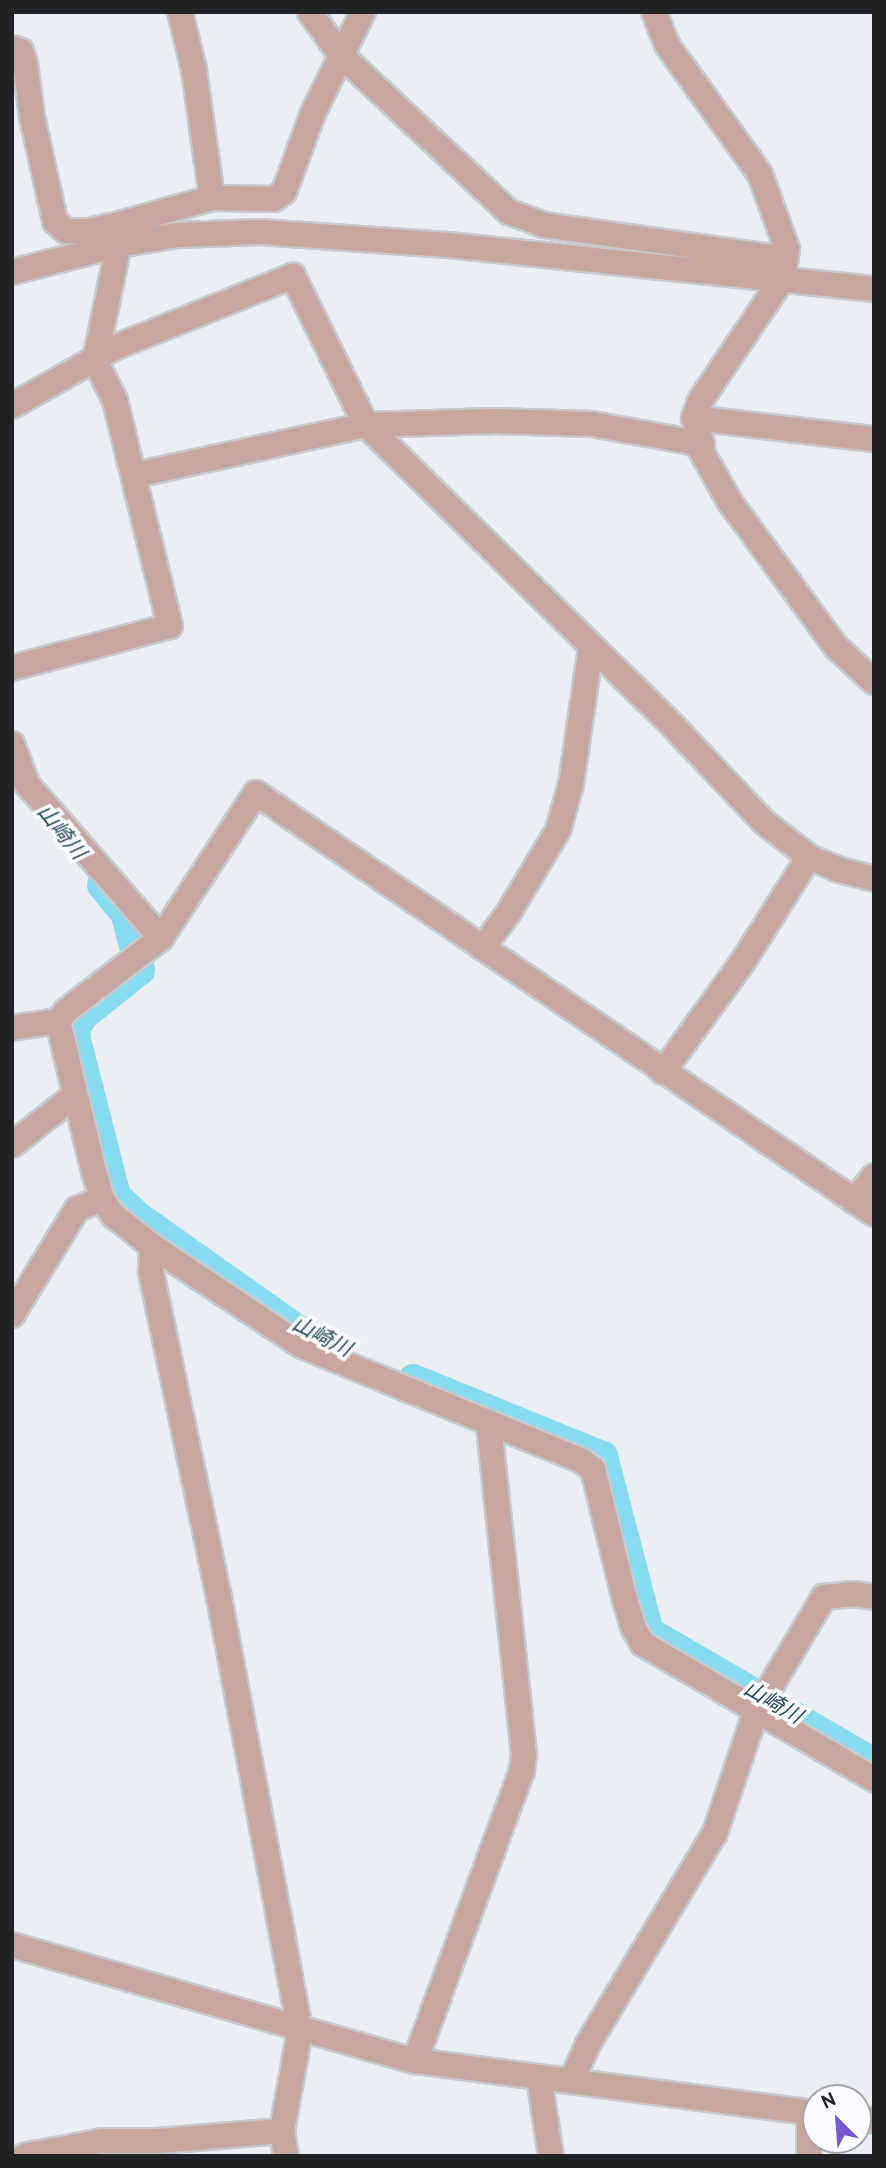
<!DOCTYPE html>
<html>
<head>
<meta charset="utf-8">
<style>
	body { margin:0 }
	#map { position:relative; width:886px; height:2168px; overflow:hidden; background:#ebeff3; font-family:Overpass,"Noto Sans JP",sans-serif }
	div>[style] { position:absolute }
	.river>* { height:30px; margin:-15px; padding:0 15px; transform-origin:15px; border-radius:15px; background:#87dbf0 }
	.roads { filter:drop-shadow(2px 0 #c6cace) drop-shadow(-2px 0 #c6cace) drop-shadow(0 2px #c6cace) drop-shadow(0 -2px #c6cace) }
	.minor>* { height:24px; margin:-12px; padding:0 12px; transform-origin:12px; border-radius:12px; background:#c6a69f }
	span { translate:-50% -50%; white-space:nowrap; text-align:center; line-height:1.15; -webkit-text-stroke:7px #fafcff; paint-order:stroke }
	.water-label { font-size:21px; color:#244b55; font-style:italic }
	.frame { position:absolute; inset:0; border:14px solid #202223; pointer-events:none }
	.north { position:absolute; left:802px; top:2084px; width:70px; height:70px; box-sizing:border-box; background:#fafcff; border:2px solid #a3a5a7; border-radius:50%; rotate:335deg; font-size:19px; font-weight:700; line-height:28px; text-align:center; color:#202223 }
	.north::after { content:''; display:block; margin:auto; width:24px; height:32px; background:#7458d2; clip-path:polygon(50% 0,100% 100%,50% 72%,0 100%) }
</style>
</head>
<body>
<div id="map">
	<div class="river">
		<div style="left:102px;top:885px;width:38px;rotate:51deg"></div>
		<div style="left:126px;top:915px;width:57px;rotate:75.7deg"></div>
		<div style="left:140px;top:970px;width:72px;rotate:141.2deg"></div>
		<div style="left:84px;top:1015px;width:12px;rotate:125deg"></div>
		<div style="left:77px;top:1025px;width:11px;rotate:100deg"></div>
		<div style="left:75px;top:1036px;width:165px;rotate:75.6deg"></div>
		<div style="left:116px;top:1196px;width:33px;rotate:43deg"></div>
		<div style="left:140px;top:1218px;width:202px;rotate:35.3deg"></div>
		<div style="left:413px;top:1379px;width:205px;rotate:22.1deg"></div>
		<div style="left:603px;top:1456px;width:182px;rotate:75.4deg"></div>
		<div style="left:649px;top:1632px;width:260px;rotate:30.2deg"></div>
	</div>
	<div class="roads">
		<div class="minor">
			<div style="left:180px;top:12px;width:60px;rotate:76.4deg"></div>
			<div style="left:194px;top:70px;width:129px;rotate:82deg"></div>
			<div style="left:310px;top:12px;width:52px;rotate:54.5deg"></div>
			<div style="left:340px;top:54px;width:231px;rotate:43.1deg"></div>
			<div style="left:509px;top:212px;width:37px;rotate:20deg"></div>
			<div style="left:544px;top:225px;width:244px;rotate:8deg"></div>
			<div style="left:654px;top:12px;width:35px;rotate:68deg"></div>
			<div style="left:667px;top:45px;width:159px;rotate:54.2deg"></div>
			<div style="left:760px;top:174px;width:80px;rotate:70.2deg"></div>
			<div style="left:787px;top:249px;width:29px;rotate:98deg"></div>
			<div style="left:783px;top:278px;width:148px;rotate:124deg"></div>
			<div style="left:700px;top:401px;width:18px;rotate:109deg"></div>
			<div style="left:694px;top:418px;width:27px;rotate:73deg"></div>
			<div style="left:702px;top:444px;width:5px;rotate:112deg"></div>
			<div style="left:700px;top:449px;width:61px;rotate:60.5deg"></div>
			<div style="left:730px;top:502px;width:180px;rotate:53.8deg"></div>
			<div style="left:836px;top:647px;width:52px;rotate:42.6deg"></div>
			<div style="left:12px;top:48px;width:9px;rotate:18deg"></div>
			<div style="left:21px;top:51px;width:13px;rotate:72deg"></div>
			<div style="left:25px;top:63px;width:54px;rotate:82.6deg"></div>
			<div style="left:32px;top:117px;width:107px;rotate:77.5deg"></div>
			<div style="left:55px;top:221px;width:15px;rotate:42deg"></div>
			<div style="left:66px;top:231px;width:23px"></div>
			<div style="left:89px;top:231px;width:35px;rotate:-13deg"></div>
			<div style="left:12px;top:272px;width:109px;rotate:-14.3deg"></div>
			<div style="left:118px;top:245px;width:61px;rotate:-9.5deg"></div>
			<div style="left:178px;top:235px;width:83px;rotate:-2.1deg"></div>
			<div style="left:261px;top:232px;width:187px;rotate:4deg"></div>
			<div style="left:448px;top:245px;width:428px;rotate:5.9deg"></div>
			<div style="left:12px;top:406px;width:120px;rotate:-29.6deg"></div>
			<div style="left:116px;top:347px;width:191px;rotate:-21.9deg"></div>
			<div style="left:293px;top:276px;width:166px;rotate:63.9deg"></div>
			<div style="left:366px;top:425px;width:433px;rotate:44.4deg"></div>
			<div style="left:675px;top:728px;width:129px;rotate:46.6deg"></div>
			<div style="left:764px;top:822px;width:57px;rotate:37.9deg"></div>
			<div style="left:809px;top:857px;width:33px;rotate:23deg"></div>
			<div style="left:839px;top:870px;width:36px;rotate:14deg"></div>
			<div style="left:694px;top:418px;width:181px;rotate:6.7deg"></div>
			<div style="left:135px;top:475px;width:236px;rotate:-12.2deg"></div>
			<div style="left:366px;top:425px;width:128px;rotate:-1.8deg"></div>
			<div style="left:494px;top:421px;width:98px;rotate:1.8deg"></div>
			<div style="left:592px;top:424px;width:112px;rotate:10.3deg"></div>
			<div style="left:12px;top:668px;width:163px;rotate:-14.9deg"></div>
			<div style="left:170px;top:626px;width:233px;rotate:-103.7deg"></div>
			<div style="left:115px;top:400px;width:44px;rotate:-117.1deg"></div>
			<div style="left:95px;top:361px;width:141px;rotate:-78.5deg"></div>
			<div style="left:123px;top:223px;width:92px;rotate:-15.7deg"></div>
			<div style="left:212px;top:198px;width:62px;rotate:0.9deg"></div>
			<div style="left:274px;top:199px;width:12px;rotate:-35deg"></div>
			<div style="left:284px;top:192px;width:84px;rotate:-69.8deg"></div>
			<div style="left:313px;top:113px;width:113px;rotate:-63.7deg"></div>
			<div style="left:12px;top:744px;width:43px;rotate:69.4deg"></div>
			<div style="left:27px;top:784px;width:204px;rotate:49deg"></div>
			<div style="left:483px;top:948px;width:44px;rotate:-54.2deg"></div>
			<div style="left:509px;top:912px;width:96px;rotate:-59.1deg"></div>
			<div style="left:558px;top:830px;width:48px;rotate:-74.2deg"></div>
			<div style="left:571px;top:784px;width:138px;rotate:-81.7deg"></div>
			<div style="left:58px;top:1021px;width:155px;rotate:76.6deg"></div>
			<div style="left:94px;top:1172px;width:28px;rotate:73deg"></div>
			<div style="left:102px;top:1199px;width:19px;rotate:55deg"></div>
			<div style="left:113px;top:1215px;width:50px;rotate:38.5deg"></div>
			<div style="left:152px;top:1246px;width:180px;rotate:33.7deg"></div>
			<div style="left:302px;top:1346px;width:303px;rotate:22.3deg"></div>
			<div style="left:582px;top:1461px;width:14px;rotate:36deg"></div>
			<div style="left:593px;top:1469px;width:135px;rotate:76.3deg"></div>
			<div style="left:625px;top:1600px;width:30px;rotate:73deg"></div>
			<div style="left:634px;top:1629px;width:17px;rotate:59deg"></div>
			<div style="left:643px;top:1644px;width:268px;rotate:30.3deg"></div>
			<div style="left:12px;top:1028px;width:47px;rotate:-8.7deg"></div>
			<div style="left:58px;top:1021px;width:13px;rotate:-51deg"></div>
			<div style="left:66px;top:1011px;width:120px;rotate:-37.5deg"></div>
			<div style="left:161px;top:938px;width:173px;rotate:-56.8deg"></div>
			<div style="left:256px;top:793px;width:748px;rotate:34.26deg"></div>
			<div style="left:663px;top:1072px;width:135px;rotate:-54.1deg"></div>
			<div style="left:742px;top:963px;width:125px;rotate:-57.7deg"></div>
			<div style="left:12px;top:1145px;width:79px;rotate:-38.3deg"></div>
			<div style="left:854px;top:1201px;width:32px;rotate:-51deg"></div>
			<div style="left:152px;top:1246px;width:26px;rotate:92deg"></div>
			<div style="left:151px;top:1272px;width:332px;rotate:78.2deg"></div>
			<div style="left:219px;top:1597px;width:441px;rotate:79.4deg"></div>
			<div style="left:300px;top:2030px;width:103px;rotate:100.1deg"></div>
			<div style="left:282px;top:2131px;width:25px;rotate:81deg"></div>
			<div style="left:12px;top:1315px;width:124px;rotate:-58.5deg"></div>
			<div style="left:77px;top:1209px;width:27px;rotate:-22deg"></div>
			<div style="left:12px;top:1945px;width:419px;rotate:16.1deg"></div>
			<div style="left:415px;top:2061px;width:404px;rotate:7.4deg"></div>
			<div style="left:415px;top:2061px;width:310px;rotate:-69.8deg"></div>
			<div style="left:522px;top:1770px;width:16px;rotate:-83deg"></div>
			<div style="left:524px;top:1754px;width:332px;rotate:-96.1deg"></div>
			<div style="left:539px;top:2077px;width:80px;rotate:81.4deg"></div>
			<div style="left:572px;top:2080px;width:39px;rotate:-66deg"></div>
			<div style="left:588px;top:2044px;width:246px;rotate:-59deg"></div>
			<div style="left:715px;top:1833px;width:129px;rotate:-71.4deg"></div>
			<div style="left:756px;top:1711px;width:133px;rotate:-59.2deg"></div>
			<div style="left:824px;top:1597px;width:29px;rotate:-6deg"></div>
			<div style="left:853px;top:1594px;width:21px;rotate:8deg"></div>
			<div style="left:809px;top:2112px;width:44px;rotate:90deg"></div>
			<div style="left:858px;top:2119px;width:16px;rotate:7deg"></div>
			<div style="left:24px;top:2156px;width:80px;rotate:-10.8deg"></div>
			<div style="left:103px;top:2141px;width:55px"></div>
			<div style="left:158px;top:2141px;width:124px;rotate:-4.6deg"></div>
		</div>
	</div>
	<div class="water-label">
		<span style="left:60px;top:833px;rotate:51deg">山崎川</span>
		<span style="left:321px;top:1338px;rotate:27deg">山崎川</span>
		<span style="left:772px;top:1704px;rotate:30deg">山崎川</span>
	</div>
	<div class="frame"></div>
	<div class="north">N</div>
</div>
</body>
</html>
